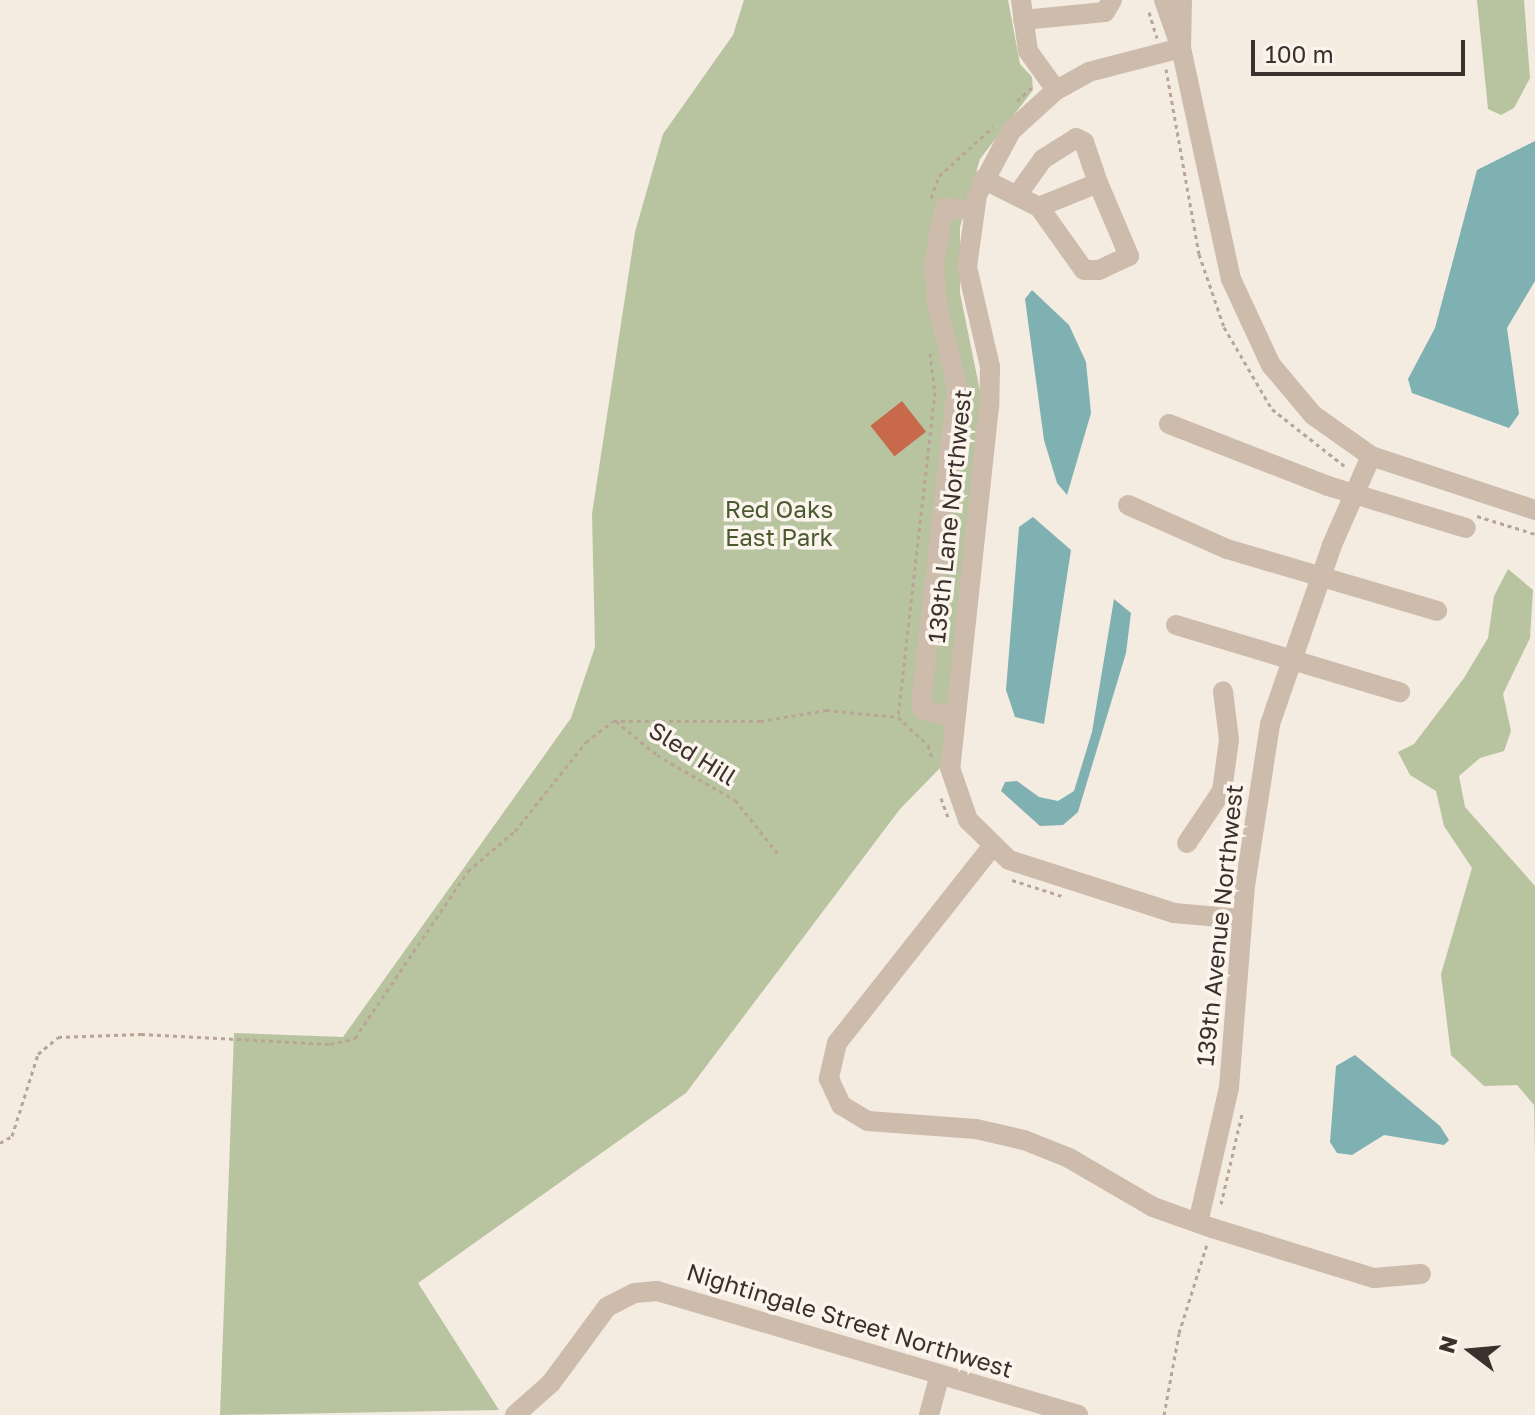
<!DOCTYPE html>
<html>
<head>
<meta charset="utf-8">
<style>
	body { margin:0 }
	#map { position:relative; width:1535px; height:1415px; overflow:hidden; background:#f4ebe1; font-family:"Golos Text",sans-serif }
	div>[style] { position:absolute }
	.green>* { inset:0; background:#b8c4a0 }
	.water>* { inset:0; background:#7fb0b2 }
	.building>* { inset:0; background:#c8694b; transform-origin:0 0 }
	.path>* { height:3px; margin-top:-1.5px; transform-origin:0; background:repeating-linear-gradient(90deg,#b9a596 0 4px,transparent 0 8px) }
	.minor>* { height:20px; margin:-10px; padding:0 10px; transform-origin:10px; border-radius:10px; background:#cdbbac }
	span { translate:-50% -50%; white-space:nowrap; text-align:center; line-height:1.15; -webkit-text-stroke:7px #fbf5ee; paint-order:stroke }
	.park-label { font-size:24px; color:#4a5a2e }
	.street-label { font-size:24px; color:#3b302b }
	.north { position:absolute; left:1431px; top:1311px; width:80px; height:80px; -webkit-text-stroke:6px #fbf5ee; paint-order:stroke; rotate:286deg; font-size:22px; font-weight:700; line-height:32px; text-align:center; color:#3b302b }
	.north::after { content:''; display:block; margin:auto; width:28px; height:36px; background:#3b302b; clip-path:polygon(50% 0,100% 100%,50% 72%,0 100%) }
	.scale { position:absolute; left:1251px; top:40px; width:214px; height:36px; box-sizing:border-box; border:4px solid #3b302b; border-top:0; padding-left:10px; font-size:24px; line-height:28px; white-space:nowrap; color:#3b302b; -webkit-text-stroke:6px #fbf5ee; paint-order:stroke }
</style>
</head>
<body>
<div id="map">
	<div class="green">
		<div style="clip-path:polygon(744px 0,1008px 0,1020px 64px,1032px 77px,1033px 90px,980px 159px,960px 227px,960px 293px,981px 396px,941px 767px,900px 809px,686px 1093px,418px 1283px,499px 1410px,220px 1415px,234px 1033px,343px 1037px,571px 718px,595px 647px,592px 514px,635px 232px,663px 134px,733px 35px)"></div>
		<div style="clip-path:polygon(1477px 0,1524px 0,1530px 78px,1514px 108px,1501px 115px,1488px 109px)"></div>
		<div style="clip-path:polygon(1508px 569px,1533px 590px,1530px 638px,1503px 694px,1511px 731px,1504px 751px,1480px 758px,1459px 776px,1465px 807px,1535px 886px,1535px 1155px,1534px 1105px,1517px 1085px,1484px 1086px,1451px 1055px,1441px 974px,1472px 868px,1444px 826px,1436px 791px,1410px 775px,1398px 752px,1414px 744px,1464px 678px,1488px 638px,1494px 596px)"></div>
	</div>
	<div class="water">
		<div style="clip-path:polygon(1535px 141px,1535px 281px,1507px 328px,1519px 414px,1509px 428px,1412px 393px,1408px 379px,1435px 328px,1477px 170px)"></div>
		<div style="clip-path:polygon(1032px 290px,1069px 325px,1086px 362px,1091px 413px,1067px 495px,1057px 483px,1044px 440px,1025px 299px)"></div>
		<div style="clip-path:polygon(1033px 517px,1071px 550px,1044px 724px,1015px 717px,1006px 690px,1019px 527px)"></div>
		<div style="clip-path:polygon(1114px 599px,1131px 613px,1126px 653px,1078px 812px,1063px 825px,1040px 826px,1001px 791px,1005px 782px,1017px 781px,1039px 797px,1058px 801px,1074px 791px,1092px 732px)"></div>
		<div style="clip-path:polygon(1355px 1055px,1440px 1126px,1449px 1140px,1444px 1145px,1384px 1135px,1352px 1155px,1337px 1153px,1330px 1142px,1336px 1066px)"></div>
	</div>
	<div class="building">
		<div style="left:902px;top:401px;width:39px;height:40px;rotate:52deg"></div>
	</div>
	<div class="path">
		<div style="left:1149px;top:12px;width:27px;rotate:73deg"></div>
		<div style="left:1166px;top:69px;width:188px;rotate:79.9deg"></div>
		<div style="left:1199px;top:254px;width:77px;rotate:71.1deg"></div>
		<div style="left:1224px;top:327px;width:95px;rotate:59.7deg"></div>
		<div style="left:1272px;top:409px;width:95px;rotate:38.2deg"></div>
		<div style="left:1017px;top:101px;width:21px;rotate:-43deg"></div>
		<div style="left:931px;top:198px;width:23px;rotate:-70deg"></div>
		<div style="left:939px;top:176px;width:73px;rotate:-42.2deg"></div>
		<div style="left:930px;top:353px;width:39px;rotate:83deg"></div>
		<div style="left:935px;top:392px;width:327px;rotate:96.5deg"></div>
		<div style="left:898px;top:717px;width:41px;rotate:43deg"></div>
		<div style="left:928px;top:745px;width:16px;rotate:72deg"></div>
		<div style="left:1477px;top:516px;width:61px;rotate:17.2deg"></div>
		<div style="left:616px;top:721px;width:53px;rotate:39.7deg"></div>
		<div style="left:657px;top:755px;width:90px;rotate:30deg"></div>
		<div style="left:735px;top:800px;width:70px;rotate:51.3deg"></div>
		<div style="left:941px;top:798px;width:20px;rotate:70deg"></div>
		<div style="left:1012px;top:880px;width:52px;rotate:17.7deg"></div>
		<div style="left:0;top:1143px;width:14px;rotate:-30deg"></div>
		<div style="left:12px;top:1136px;width:86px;rotate:-72.4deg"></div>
		<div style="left:38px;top:1054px;width:26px;rotate:-40deg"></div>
		<div style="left:58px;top:1037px;width:83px;rotate:-2.1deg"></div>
		<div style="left:141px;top:1034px;width:189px;rotate:3deg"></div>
		<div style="left:330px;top:1044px;width:26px;rotate:-13deg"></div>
		<div style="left:355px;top:1038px;width:202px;rotate:-55.9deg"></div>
		<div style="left:468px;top:871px;width:62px;rotate:-40.4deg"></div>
		<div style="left:515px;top:831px;width:114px;rotate:-51.4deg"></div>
		<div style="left:586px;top:742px;width:34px;rotate:-38deg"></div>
		<div style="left:613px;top:721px;width:147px"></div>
		<div style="left:760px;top:721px;width:67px;rotate:-9.5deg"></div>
		<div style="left:826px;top:710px;width:72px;rotate:5.6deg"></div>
		<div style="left:1221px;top:1204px;width:92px;rotate:-76.9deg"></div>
		<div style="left:1164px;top:1415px;width:83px;rotate:-79.6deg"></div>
		<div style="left:1179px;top:1333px;width:93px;rotate:-72.5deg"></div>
	</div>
	<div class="minor">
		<div style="left:1021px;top:0;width:51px;rotate:82.2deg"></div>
		<div style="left:1028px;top:51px;width:48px;rotate:54.3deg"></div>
		<div style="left:1164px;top:0;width:51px;rotate:70.5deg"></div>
		<div style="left:1181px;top:48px;width:236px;rotate:77.8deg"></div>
		<div style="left:1231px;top:279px;width:95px;rotate:65.1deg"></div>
		<div style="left:1271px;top:365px;width:65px;rotate:50deg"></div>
		<div style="left:1313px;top:415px;width:71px;rotate:35.3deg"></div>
		<div style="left:1371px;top:456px;width:173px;rotate:18.2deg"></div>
		<div style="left:1023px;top:20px;width:82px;rotate:-5.6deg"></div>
		<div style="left:1105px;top:12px;width:14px;rotate:-60deg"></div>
		<div style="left:1181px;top:48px;width:95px;rotate:165.4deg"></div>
		<div style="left:1089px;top:72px;width:38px;rotate:151deg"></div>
		<div style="left:1056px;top:90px;width:61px;rotate:137.7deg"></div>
		<div style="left:1011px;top:131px;width:72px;rotate:118deg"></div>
		<div style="left:977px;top:195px;width:73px;rotate:97.9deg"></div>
		<div style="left:967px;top:267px;width:103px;rotate:77deg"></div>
		<div style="left:990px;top:367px;width:39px;rotate:91deg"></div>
		<div style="left:989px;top:406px;width:364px;rotate:96.1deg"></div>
		<div style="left:950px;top:768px;width:55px;rotate:70.9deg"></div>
		<div style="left:968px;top:820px;width:57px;rotate:44.3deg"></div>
		<div style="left:1009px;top:860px;width:173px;rotate:17.8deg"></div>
		<div style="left:1174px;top:913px;width:68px;rotate:5deg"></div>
		<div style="left:1181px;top:48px;width:48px;rotate:-88.8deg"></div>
		<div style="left:983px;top:179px;width:63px;rotate:26.6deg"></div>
		<div style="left:1039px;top:207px;width:77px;rotate:54.5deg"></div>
		<div style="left:1084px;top:270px;width:15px"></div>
		<div style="left:1099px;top:270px;width:33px;rotate:-25deg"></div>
		<div style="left:1129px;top:256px;width:79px;rotate:-113deg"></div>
		<div style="left:1098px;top:183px;width:64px;rotate:157.9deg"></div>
		<div style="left:1018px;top:194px;width:43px;rotate:-54.5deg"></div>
		<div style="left:1043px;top:159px;width:39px;rotate:-32deg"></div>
		<div style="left:1076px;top:138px;width:9px;rotate:27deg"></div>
		<div style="left:1084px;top:142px;width:43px;rotate:71.1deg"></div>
		<div style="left:1169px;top:424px;width:171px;rotate:21.3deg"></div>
		<div style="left:1328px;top:486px;width:144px;rotate:16.9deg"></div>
		<div style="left:1128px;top:505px;width:108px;rotate:24deg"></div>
		<div style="left:1227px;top:549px;width:219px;rotate:16.4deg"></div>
		<div style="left:1176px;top:625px;width:234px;rotate:16.7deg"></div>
		<div style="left:953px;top:717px;width:31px;rotate:-167deg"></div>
		<div style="left:923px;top:710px;width:7px;rotate:-106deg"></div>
		<div style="left:921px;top:703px;width:318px;rotate:-83.5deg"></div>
		<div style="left:957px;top:387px;width:84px;rotate:-103.7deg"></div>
		<div style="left:937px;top:305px;width:42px;rotate:-94.1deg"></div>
		<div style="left:934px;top:263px;width:56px;rotate:-79.7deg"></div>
		<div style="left:944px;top:208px;width:29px;rotate:4deg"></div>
		<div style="left:1187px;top:843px;width:63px;rotate:-56.1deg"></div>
		<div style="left:1222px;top:791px;width:51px;rotate:-82.2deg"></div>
		<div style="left:1229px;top:740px;width:49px;rotate:-97deg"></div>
		<div style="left:991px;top:848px;width:248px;rotate:128.3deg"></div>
		<div style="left:837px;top:1043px;width:37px;rotate:103deg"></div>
		<div style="left:829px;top:1079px;width:29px;rotate:65deg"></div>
		<div style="left:841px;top:1105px;width:31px;rotate:31deg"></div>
		<div style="left:868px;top:1121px;width:108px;rotate:4.2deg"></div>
		<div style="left:976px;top:1129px;width:49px;rotate:12.9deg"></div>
		<div style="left:1024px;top:1140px;width:48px;rotate:21.8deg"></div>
		<div style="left:1069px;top:1158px;width:97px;rotate:30.3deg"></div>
		<div style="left:1153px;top:1207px;width:63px;rotate:19.6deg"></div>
		<div style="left:1212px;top:1228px;width:170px;rotate:17.2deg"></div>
		<div style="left:1374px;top:1278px;width:47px;rotate:-4.9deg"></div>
		<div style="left:1198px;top:1223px;width:139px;rotate:-77.1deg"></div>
		<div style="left:1229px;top:1088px;width:203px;rotate:-85.5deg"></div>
		<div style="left:1245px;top:886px;width:164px;rotate:-81.2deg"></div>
		<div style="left:1270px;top:724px;width:189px;rotate:-70.9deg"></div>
		<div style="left:1332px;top:545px;width:97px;rotate:-66.3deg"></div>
		<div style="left:515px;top:1415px;width:48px;rotate:-41.6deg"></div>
		<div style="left:551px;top:1383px;width:94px;rotate:-53.6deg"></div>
		<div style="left:607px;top:1307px;width:31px;rotate:-27deg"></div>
		<div style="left:635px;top:1293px;width:22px;rotate:-5deg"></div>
		<div style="left:657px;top:1291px;width:439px;rotate:16.4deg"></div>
		<div style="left:929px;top:1415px;width:42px;rotate:-75deg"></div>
	</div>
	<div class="park-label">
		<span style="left:779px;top:523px">Red Oaks<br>East Park</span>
	</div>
	<div class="street-label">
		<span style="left:949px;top:516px;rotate:-84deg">139th Lane Northwest</span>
		<span style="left:693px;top:753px;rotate:32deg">Sled Hill</span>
		<span style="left:1219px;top:925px;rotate:-84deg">139th Avenue Northwest</span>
		<span style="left:850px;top:1320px;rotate:17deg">Nightingale Street Northwest</span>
	</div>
	<div class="north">N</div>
	<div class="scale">100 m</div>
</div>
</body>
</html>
